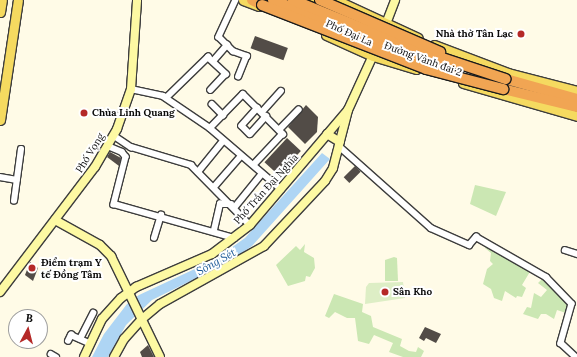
<!DOCTYPE html>
<html>
<head>
<meta charset="utf-8">
<style>
	body { margin:0 }
	#map { position:relative; width:577px; height:357px; overflow:hidden; background:#fffbe7; font-family:Lora,serif }
	div>[style] { position:absolute }
	.green>* { inset:0; background:#cbe7b3 }
	.pitch>* { inset:0; background:#ddeec5 }
	.water>* { inset:0; background:#aed5f4 }
	.building>* { inset:0; background:#524c47; transform-origin:0 0 }
	.roads { filter:drop-shadow(1px 0 #3d3d3d) drop-shadow(-1px 0 #3d3d3d) drop-shadow(0 1px #3d3d3d) drop-shadow(0 -1px #3d3d3d) }
	.street>* { height:5.5px; margin:-2.75px; padding:0 2.75px; transform-origin:2.75px; border-radius:2.75px; background:#fff }
	.secondary>* { height:8px; margin:-4px; padding:0 4px; transform-origin:4px; border-radius:4px; background:#fdf9a3 }
	.primary>* { height:9px; margin:-4.5px; padding:0 4.5px; transform-origin:4.5px; border-radius:4.5px; background:#f5da60 }
	.highway>* { height:10px; margin:-5px; padding:0 5px; transform-origin:5px; border-radius:5px; background:#f1a553 }
	.bridges { filter:drop-shadow(1px 0 #1b1b1b) drop-shadow(-1px 0 #1b1b1b) drop-shadow(0 1px #1b1b1b) drop-shadow(0 -1px #1b1b1b) }
	.highway-bridge>* { height:10px; margin:-5px; padding:0 5px; transform-origin:5px; border-radius:5px; background:#f1a553 }
	.dots>* { width:11px; height:11px; translate:-50% -50%; box-sizing:border-box; border:2px solid #fff; border-radius:50% }
	span { translate:-50% -50%; white-space:nowrap; text-align:center; line-height:1.15; -webkit-text-stroke:4px #fff; paint-order:stroke }
	.street-label { font-size:10px; color:#0a0a0a }
	.poi-label { font-size:10px; color:#0a0a0a; font-weight:700 }
	.right { translate:-100% -50%; text-align:right }
	.left { translate:0 -50%; text-align:left }
	.water-label { font-size:11px; color:#185797; font-style:italic }
	.north { position:absolute; left:8px; top:309px; width:40px; height:40px; box-sizing:border-box; background:#fff; border:1px solid #9d9d9d; border-radius:50%; rotate:7deg; font-size:11px; font-weight:700; line-height:16px; text-align:center; color:#0a0a0a }
	.north::after { content:''; display:block; margin:auto; width:14px; height:18px; background:#b52927; clip-path:polygon(50% 0,100% 100%,50% 72%,0 100%) }
</style>
</head>
<body>
<div id="map">
	<div class="green">
		<div style="clip-path:polygon(475px 185px,506px 192px,496px 216px,470px 204px)"></div>
		<div style="clip-path:polygon(305px 244px,304px 252px,314px 258px,315px 268px,310px 277px,306px 276px,305px 281px,288px 286px,276px 265px,296px 246px,300px 250px)"></div>
		<div style="clip-path:polygon(488px 245px,531px 270px,522px 285px,526px 288px,522px 297px,517px 296px,516px 298px,505px 291px,502px 301px,494px 298px,491px 289px,483px 284px,487px 269px,493px 264px,490px 261px,491px 253px,485px 248px)"></div>
		<div style="clip-path:polygon(394px 257px,397px 258px,398px 281px,385px 281px,385px 260px)"></div>
		<div style="clip-path:polygon(544px 277px,568px 302px,566px 313px,557px 310px,554px 319px,546px 314px,541px 314px,538px 319px,523px 314px,527px 307px,531px 308px,534px 293px,541px 297px,547px 290px,538px 283px)"></div>
		<div style="clip-path:polygon(334px 294px,363px 304px,362px 312px,371px 316px,373px 327px,402px 339px,400px 346px,409px 351px,416px 352px,418px 347px,424px 351px,421px 357px,403px 357px,389px 352px,393px 343px,374px 335px,369px 344px,358px 341px,355px 318px,347px 318px,335px 312px,329px 318px,325px 316px)"></div>
	</div>
	<div class="pitch">
		<div style="clip-path:polygon(403px 282px,405px 298px,365px 304px,366px 287px,369px 283px)"></div>
	</div>
	<div class="water">
		<div style="clip-path:polygon(322px 153px,330px 159px,252px 246px,229px 262px,152px 300px,126px 325px,108px 357px,92px 357px,104px 334px,127px 304px,139px 295px,214px 260px,245px 238px)"></div>
	</div>
	<div class="building">
		<div style="left:255px;top:36px;width:35px;height:13px;rotate:20deg"></div>
		<div style="clip-path:polygon(306px 105px,318px 117px,317px 132px,305px 144px,288px 127px)"></div>
		<div style="left:287px;top:138px;width:19px;height:33px;rotate:43deg"></div>
		<div style="clip-path:polygon(110px 152px,121px 158px,119px 166px,107px 157px)"></div>
		<div style="left:355px;top:166px;width:8px;height:16px;rotate:45deg"></div>
		<div style="clip-path:polygon(30px 262px,38px 268px,33px 281px,25px 275px)"></div>
		<div style="clip-path:polygon(425px 327px,441px 334px,436px 343px,426px 338px,424px 341px,419px 338px)"></div>
		<div style="clip-path:polygon(148px 345px,154px 357px,142px 357px,140px 352px)"></div>
	</div>
	<div class="roads">
		<div class="street">
			<div style="left:236px;top:0;width:41px;rotate:114.7deg"></div>
			<div style="left:219px;top:37px;width:20px;rotate:45deg"></div>
			<div style="left:233px;top:51px;width:15px;rotate:20deg"></div>
			<div style="left:247px;top:56px;width:22px;rotate:112deg"></div>
			<div style="left:214px;top:60px;width:20px;rotate:-49deg"></div>
			<div style="left:131px;top:89px;width:33px;rotate:12deg"></div>
			<div style="left:163px;top:96px;width:57px;rotate:34.2deg"></div>
			<div style="left:210px;top:128px;width:94px;rotate:40.7deg"></div>
			<div style="left:166px;top:98px;width:59px;rotate:-44.3deg"></div>
			<div style="left:208px;top:57px;width:25px;rotate:43deg"></div>
			<div style="left:226px;top:74px;width:22px;rotate:133deg"></div>
			<div style="left:212px;top:104px;width:16px;rotate:45deg"></div>
			<div style="left:258px;top:108px;width:24px;rotate:132deg"></div>
			<div style="left:242px;top:126px;width:11px;rotate:45deg"></div>
			<div style="left:250px;top:134px;width:24px;rotate:-48deg"></div>
			<div style="left:262px;top:112px;width:28px;rotate:-48deg"></div>
			<div style="left:210px;top:128px;width:47px;rotate:-45.9deg"></div>
			<div style="left:243px;top:94px;width:57px;rotate:45deg"></div>
			<div style="left:283px;top:134px;width:42px;rotate:133.1deg"></div>
			<div style="left:279px;top:130px;width:28px;rotate:-46deg"></div>
			<div style="left:113px;top:135px;width:22px;rotate:34deg"></div>
			<div style="left:131px;top:147px;width:63px;rotate:16.7deg"></div>
			<div style="left:191px;top:165px;width:84px;rotate:45.5deg"></div>
			<div style="left:108px;top:146px;width:15px;rotate:23deg"></div>
			<div style="left:122px;top:152px;width:6px;rotate:51deg"></div>
			<div style="left:126px;top:157px;width:49px;rotate:104.3deg"></div>
			<div style="left:114px;top:204px;width:125px;rotate:15.8deg"></div>
			<div style="left:339px;top:146px;width:123px;rotate:41.7deg"></div>
			<div style="left:431px;top:228px;width:42px;rotate:24.1deg"></div>
			<div style="left:469px;top:245px;width:11px;rotate:-49deg"></div>
			<div style="left:476px;top:237px;width:81px;rotate:29.7deg"></div>
			<div style="left:546px;top:277px;width:37px;rotate:46deg"></div>
			<div style="left:572px;top:304px;width:41px;rotate:105.8deg"></div>
			<div style="left:561px;top:343px;width:21px;rotate:43deg"></div>
			<div style="left:198px;top:172px;width:38px;rotate:-51deg"></div>
			<div style="left:0;top:177px;width:17px;rotate:10deg"></div>
			<div style="left:214px;top:187px;width:40px;rotate:-49deg"></div>
			<div style="left:14px;top:201px;width:52px;rotate:-82.3deg"></div>
			<div style="left:235px;top:207px;width:40px;rotate:-51deg"></div>
			<div style="left:214px;top:230px;width:27px;rotate:-77deg"></div>
			<div style="left:220px;top:204px;width:11px"></div>
			<div style="left:154px;top:238px;width:24px;rotate:-73deg"></div>
			<div style="left:565px;top:250px;width:13px;rotate:18deg"></div>
			<div style="left:80px;top:339px;width:29px;rotate:-63deg"></div>
			<div style="left:68px;top:341px;width:7px;rotate:-63deg"></div>
			<div style="left:71px;top:335px;width:20px;rotate:24deg"></div>
			<div style="left:51px;top:354px;width:6px;rotate:31deg"></div>
		</div>
		<div class="secondary">
			<div style="left:384px;top:29px;width:31px;rotate:-69deg"></div>
			<div style="left:327px;top:134px;width:15px;rotate:32deg"></div>
			<div style="left:55px;top:220px;width:51px;rotate:29.1deg"></div>
			<div style="left:100px;top:245px;width:16px;rotate:45deg"></div>
			<div style="left:111px;top:256px;width:112px;rotate:64.1deg"></div>
			<div style="left:0;top:292px;width:157px;rotate:-52.8deg"></div>
			<div style="left:95px;top:167px;width:44px;rotate:-59.9deg"></div>
			<div style="left:117px;top:129px;width:42px;rotate:-70.7deg"></div>
			<div style="left:131px;top:89px;width:89px;rotate:-86.1deg"></div>
			<div style="left:84px;top:357px;width:42px;rotate:-64.7deg"></div>
			<div style="left:102px;top:319px;width:28px;rotate:-48deg"></div>
			<div style="left:121px;top:298px;width:19px;rotate:-36deg"></div>
			<div style="left:136px;top:287px;width:83px;rotate:-23.5deg"></div>
			<div style="left:212px;top:254px;width:48px;rotate:-37.3deg"></div>
			<div style="left:250px;top:225px;width:150px;rotate:-49.6deg"></div>
			<div style="left:114px;top:357px;width:21px;rotate:-61deg"></div>
			<div style="left:124px;top:339px;width:27px;rotate:-48deg"></div>
			<div style="left:142px;top:319px;width:23px;rotate:-40deg"></div>
			<div style="left:160px;top:304px;width:119px;rotate:-29.1deg"></div>
			<div style="left:264px;top:246px;width:89px;rotate:-46.8deg"></div>
			<div style="left:325px;top:181px;width:15px;rotate:-58deg"></div>
			<div style="left:333px;top:168px;width:60px;rotate:-75.5deg"></div>
			<div style="left:348px;top:110px;width:65px;rotate:-65.4deg"></div>
		</div>
		<div class="primary">
			<div style="left:243px;top:0;width:17px;rotate:21deg"></div>
			<div style="left:310px;top:0;width:17px;rotate:21deg"></div>
			<div style="left:336px;top:0;width:90px;rotate:24.9deg"></div>
			<div style="left:0;top:12px;width:12px;rotate:-81deg"></div>
			<div style="left:326px;top:35px;width:51px;rotate:24.1deg"></div>
			<div style="left:373px;top:56px;width:45px;rotate:16.8deg"></div>
			<div style="left:434px;top:45px;width:79px;rotate:20.7deg"></div>
			<div style="left:508px;top:73px;width:71px;rotate:14.6deg"></div>
			<div style="left:463px;top:83px;width:119px;rotate:16.1deg"></div>
			<div style="left:0;top:120px;width:121px;rotate:-81.5deg"></div>
		</div>
		<div class="highway">
			<div style="left:252px;top:0;width:11px;rotate:27deg"></div>
			<div style="left:506px;top:79px;width:74px;rotate:15.7deg"></div>
			<div style="left:503px;top:89px;width:76px;rotate:13.7deg"></div>
		</div>
	</div>
	<div class="bridges">
		<div class="highway-bridge">
			<div style="left:273px;top:0;width:182px;rotate:21.6deg"></div>
			<div style="left:293px;top:0;width:119px;rotate:22.2deg"></div>
			<div style="left:403px;top:45px;width:108px;rotate:18.3deg"></div>
			<div style="left:320px;top:0;width:131px;rotate:23.4deg"></div>
			<div style="left:262px;top:5px;width:176px;rotate:21.3deg"></div>
			<div style="left:426px;top:69px;width:80px;rotate:14.6deg"></div>
		</div>
	</div>
	<div class="dots">
		<div style="left:521px;top:34px;background:#b52927"></div>
		<div style="left:84px;top:113px;background:#b52927"></div>
		<div style="left:32px;top:268px;background:#b52927"></div>
		<div style="left:385px;top:292px;background:#b52927"></div>
	</div>
	<div class="street-label">
		<span style="left:349px;top:33px;rotate:24deg">Phố Đại La</span>
		<span style="left:423px;top:59px;rotate:20deg">Đường Vành đai 2</span>
		<span style="left:90px;top:153px;rotate:-58deg">Phố Vọng</span>
		<span style="left:266px;top:189px;rotate:-48deg">Phố Trần Đại Nghĩa</span>
	</div>
	<div class="poi-label">
		<span class="right" style="left:513px;top:34px">Nhà thờ Tân Lạc</span>
		<span class="left" style="left:92px;top:113px">Chùa Linh Quang</span>
		<span class="left" style="left:41px;top:268px">Điểm trạm Y<br>tế Đồng Tâm</span>
		<span class="left" style="left:393px;top:292px">Sân Kho</span>
	</div>
	<div class="water-label">
		<span style="left:216px;top:262px;rotate:-29deg">Sông Sét</span>
	</div>
	<div class="north">B</div>
</div>
</body>
</html>
